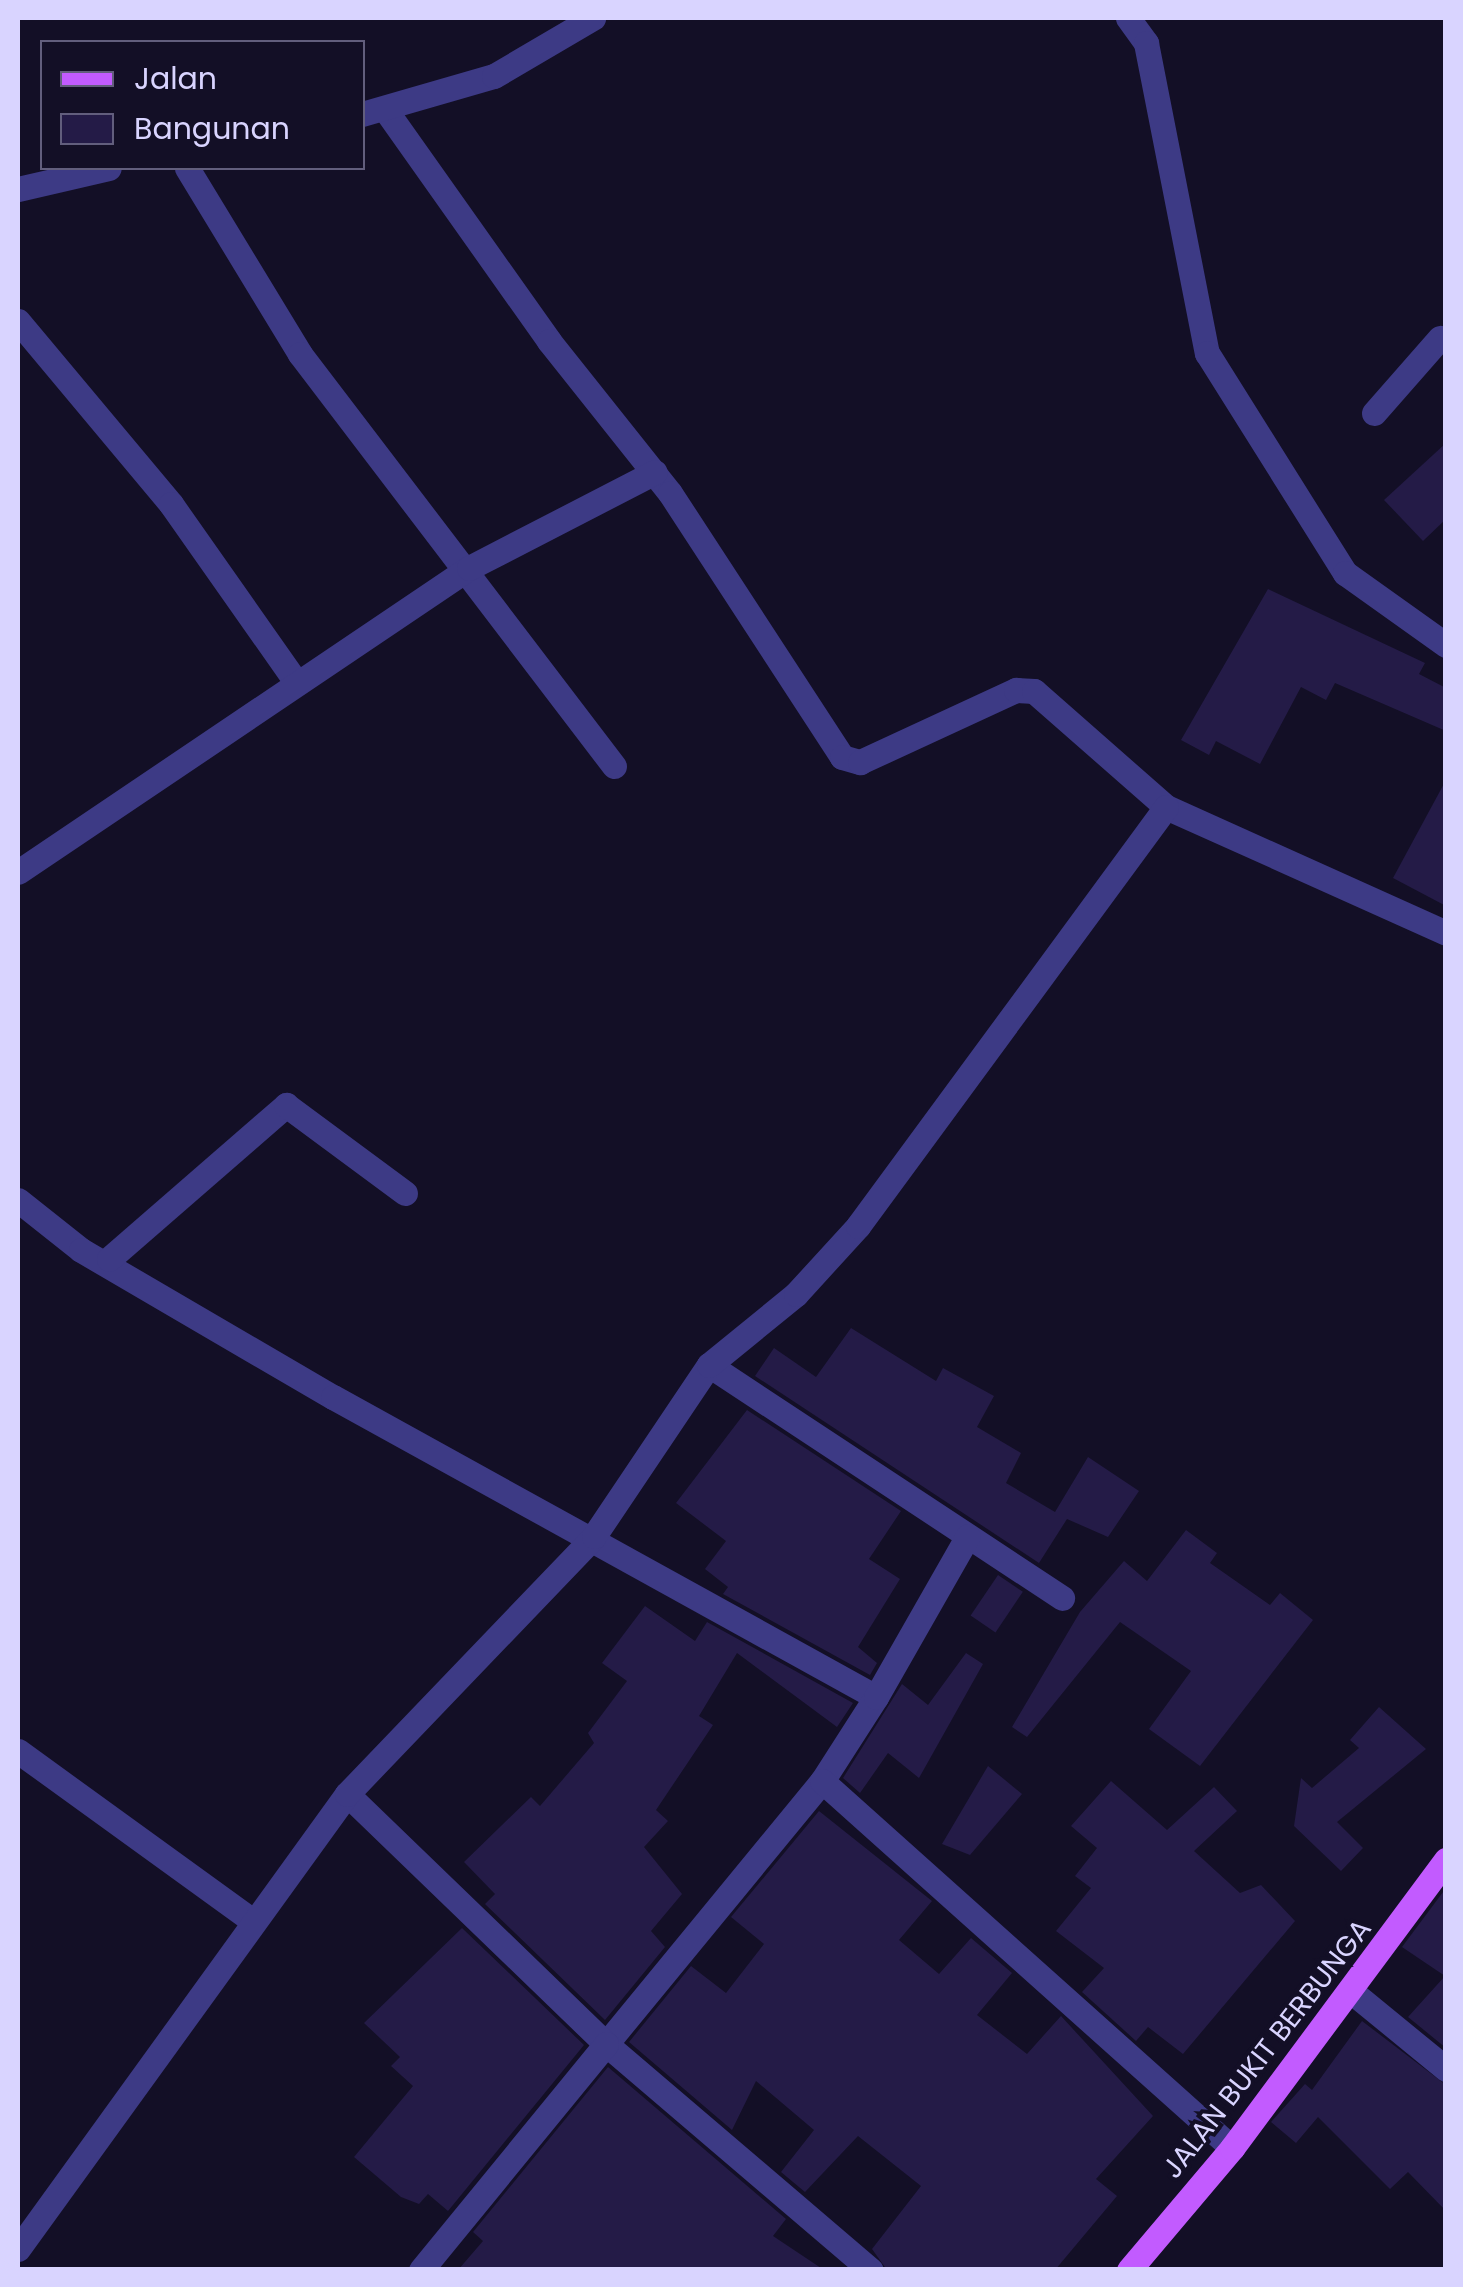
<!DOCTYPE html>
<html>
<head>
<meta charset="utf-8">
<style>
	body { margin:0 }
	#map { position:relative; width:1463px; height:2287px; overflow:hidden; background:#130f26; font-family:Poppins,sans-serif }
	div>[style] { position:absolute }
	.building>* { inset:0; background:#241b47; transform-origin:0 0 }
	.minor>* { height:25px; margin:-12.5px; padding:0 12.5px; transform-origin:12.5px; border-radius:12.5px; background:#3d3a85 }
	.primary>* { height:25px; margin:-12.5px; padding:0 12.5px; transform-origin:12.5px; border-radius:12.5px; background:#c25bff }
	span { translate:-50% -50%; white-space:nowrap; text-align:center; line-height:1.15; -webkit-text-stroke:8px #130f26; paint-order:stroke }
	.street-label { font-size:28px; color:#d9d4ff }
	.frame { position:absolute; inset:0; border:20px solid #d9d4ff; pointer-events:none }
	.legend { position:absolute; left:40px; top:40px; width:325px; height:130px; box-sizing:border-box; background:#130f26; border:2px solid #625e7d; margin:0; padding:12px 18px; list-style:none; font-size:30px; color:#d9d4ff }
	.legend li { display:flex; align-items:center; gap:20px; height:50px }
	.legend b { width:50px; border:2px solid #625e7d }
</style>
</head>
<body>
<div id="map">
	<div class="building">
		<div style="clip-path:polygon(1446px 443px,1446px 519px,1423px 541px,1384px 500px)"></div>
		<div style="clip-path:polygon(1268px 589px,1425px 663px,1419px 674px,1446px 688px,1446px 731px,1335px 683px,1326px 700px,1301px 687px,1260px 764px,1216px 741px,1209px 755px,1181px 740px)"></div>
		<div style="clip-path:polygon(1446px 780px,1446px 906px,1393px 878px)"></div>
		<div style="clip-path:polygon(851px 1328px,936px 1381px,943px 1368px,994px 1396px,977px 1427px,1021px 1453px,1006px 1483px,1055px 1512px,1088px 1457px,1139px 1491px,1108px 1537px,1067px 1519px,1039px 1563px,755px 1376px,774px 1348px,816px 1377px)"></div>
		<div style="clip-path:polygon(747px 1410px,901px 1511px,869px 1559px,900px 1579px,858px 1647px,877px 1663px,870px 1675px,723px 1594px,728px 1587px,705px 1569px,726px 1541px,676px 1503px)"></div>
		<div style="clip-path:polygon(1186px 1530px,1217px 1553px,1210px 1563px,1270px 1605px,1280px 1593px,1313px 1620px,1200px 1766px,1149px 1729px,1191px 1671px,1120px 1622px,1027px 1737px,1012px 1727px,1080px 1612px,1124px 1561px,1147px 1581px)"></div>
		<div style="left:998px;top:1575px;width:30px;height:49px;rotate:34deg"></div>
		<div style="clip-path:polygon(645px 1606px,695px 1641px,707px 1622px,853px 1703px,837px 1727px,737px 1653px,699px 1716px,713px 1725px,656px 1810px,668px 1821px,644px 1847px,682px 1894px,651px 1931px,665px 1947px,605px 2020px,485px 1904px,495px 1894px,464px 1862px,531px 1797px,540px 1806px,594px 1743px,588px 1733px,627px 1681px,602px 1663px)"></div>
		<div style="clip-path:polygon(966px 1653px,983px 1664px,919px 1778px,888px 1753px,860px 1793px,843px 1778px,902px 1684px,928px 1705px)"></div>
		<div style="clip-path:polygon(1379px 1707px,1426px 1749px,1337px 1822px,1363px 1848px,1341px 1871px,1294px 1826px,1301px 1778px,1312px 1788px,1359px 1748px,1350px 1740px)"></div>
		<div style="clip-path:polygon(988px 1766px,1022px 1794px,970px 1855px,942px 1844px)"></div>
		<div style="clip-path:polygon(1111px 1781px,1167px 1830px,1214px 1787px,1237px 1811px,1194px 1851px,1240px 1893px,1261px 1885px,1295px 1921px,1183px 2054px,1148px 2027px,1136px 2041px,1082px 1992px,1104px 1968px,1056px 1931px,1091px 1888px,1075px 1876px,1097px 1848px,1071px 1826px)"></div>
		<div style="clip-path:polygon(819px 1811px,932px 1901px,899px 1940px,939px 1974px,971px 1938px,1012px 1973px,977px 2015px,1027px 2054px,1061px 2016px,1153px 2116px,1096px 2179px,1117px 2196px,1055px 2270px,887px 2270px,872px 2249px,921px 2186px,858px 2136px,805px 2192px,781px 2172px,814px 2130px,756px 2081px,732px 2130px,629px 2042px,691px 1966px,726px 1993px,764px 1944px,731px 1917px)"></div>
		<div style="clip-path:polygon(1446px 1888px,1446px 2048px,1408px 2017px,1445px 1976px,1402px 1947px)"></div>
		<div style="clip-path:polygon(462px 1928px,584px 2045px,448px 2211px,428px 2194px,419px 2204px,401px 2197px,354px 2157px,413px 2086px,391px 2066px,400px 2057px,364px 2023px)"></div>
		<div style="clip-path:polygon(1362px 2021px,1446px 2085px,1446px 2211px,1408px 2172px,1390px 2189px,1318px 2117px,1296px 2143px,1271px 2122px,1305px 2084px,1312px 2090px)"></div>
		<div style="clip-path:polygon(608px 2067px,786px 2219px,773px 2236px,824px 2270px,458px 2270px,483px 2241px,473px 2232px)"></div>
	</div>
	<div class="minor">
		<div style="left:1128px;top:18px;width:31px;rotate:54deg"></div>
		<div style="left:1146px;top:43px;width:316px;rotate:78.9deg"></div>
		<div style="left:1207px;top:353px;width:260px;rotate:57.9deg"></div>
		<div style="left:1345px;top:573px;width:124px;rotate:35.5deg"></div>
		<div style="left:387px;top:112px;width:281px;rotate:54.7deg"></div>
		<div style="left:549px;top:341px;width:194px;rotate:51.5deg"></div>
		<div style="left:670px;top:493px;width:315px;rotate:56.9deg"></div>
		<div style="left:842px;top:757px;width:19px;rotate:16deg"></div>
		<div style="left:860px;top:762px;width:172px;rotate:-24.8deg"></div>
		<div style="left:1016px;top:690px;width:18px;rotate:3deg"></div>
		<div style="left:1034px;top:691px;width:176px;rotate:41.3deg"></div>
		<div style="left:1166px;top:807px;width:307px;rotate:24.2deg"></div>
		<div style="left:362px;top:114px;width:137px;rotate:-16.1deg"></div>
		<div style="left:494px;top:76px;width:115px;rotate:-30.4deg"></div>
		<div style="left:187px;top:168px;width:218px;rotate:58.7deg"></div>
		<div style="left:300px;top:354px;width:518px;rotate:52.69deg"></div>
		<div style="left:18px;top:189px;width:93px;rotate:-13deg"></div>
		<div style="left:18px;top:321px;width:239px;rotate:50.1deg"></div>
		<div style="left:171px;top:504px;width:214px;rotate:54.9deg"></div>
		<div style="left:1374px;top:413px;width:100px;rotate:-48.7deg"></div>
		<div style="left:18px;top:872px;width:544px;rotate:-33.98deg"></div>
		<div style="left:469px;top:568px;width:209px;rotate:-27.3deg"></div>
		<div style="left:18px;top:1200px;width:80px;rotate:38.4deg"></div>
		<div style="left:81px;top:1250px;width:292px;rotate:30.3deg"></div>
		<div style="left:333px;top:1397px;width:620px;rotate:28.92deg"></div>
		<div style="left:876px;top:1697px;width:100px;rotate:122.7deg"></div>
		<div style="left:822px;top:1781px;width:340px;rotate:129.4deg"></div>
		<div style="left:606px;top:2044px;width:348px;rotate:40.5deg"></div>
		<div style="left:109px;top:1259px;width:235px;rotate:-41deg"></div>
		<div style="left:286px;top:1105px;width:148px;rotate:36.5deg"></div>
		<div style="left:709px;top:1365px;width:423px;rotate:33.4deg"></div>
		<div style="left:876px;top:1697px;width:185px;rotate:-60.3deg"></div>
		<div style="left:18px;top:1751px;width:291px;rotate:35.9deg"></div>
		<div style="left:822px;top:1781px;width:550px;rotate:41.83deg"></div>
		<div style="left:347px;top:1794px;width:360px;rotate:44deg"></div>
		<div style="left:606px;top:2044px;width:292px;rotate:129.3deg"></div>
		<div style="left:1352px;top:1992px;width:122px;rotate:39.3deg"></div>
		<div style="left:18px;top:2249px;width:561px;rotate:-54.13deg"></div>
		<div style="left:347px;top:1794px;width:357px;rotate:-46.2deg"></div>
		<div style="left:594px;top:1536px;width:206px;rotate:-56.1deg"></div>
		<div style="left:709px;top:1365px;width:112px;rotate:-39.2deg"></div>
		<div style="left:796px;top:1294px;width:92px;rotate:-47.6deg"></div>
		<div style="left:858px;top:1226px;width:520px;rotate:-53.68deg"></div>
	</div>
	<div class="primary">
		<div style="left:1129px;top:2270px;width:160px;rotate:-49.8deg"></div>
		<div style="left:1232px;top:2148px;width:359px;rotate:-53.4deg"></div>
	</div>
	<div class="street-label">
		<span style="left:1267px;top:2049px;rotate:-52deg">JALAN BUKIT BERBUNGA</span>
	</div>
	<div class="frame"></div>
	<ul class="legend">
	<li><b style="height:12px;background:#c25bff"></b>Jalan</li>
	<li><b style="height:28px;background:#241b47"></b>Bangunan</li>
	</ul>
</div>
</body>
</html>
